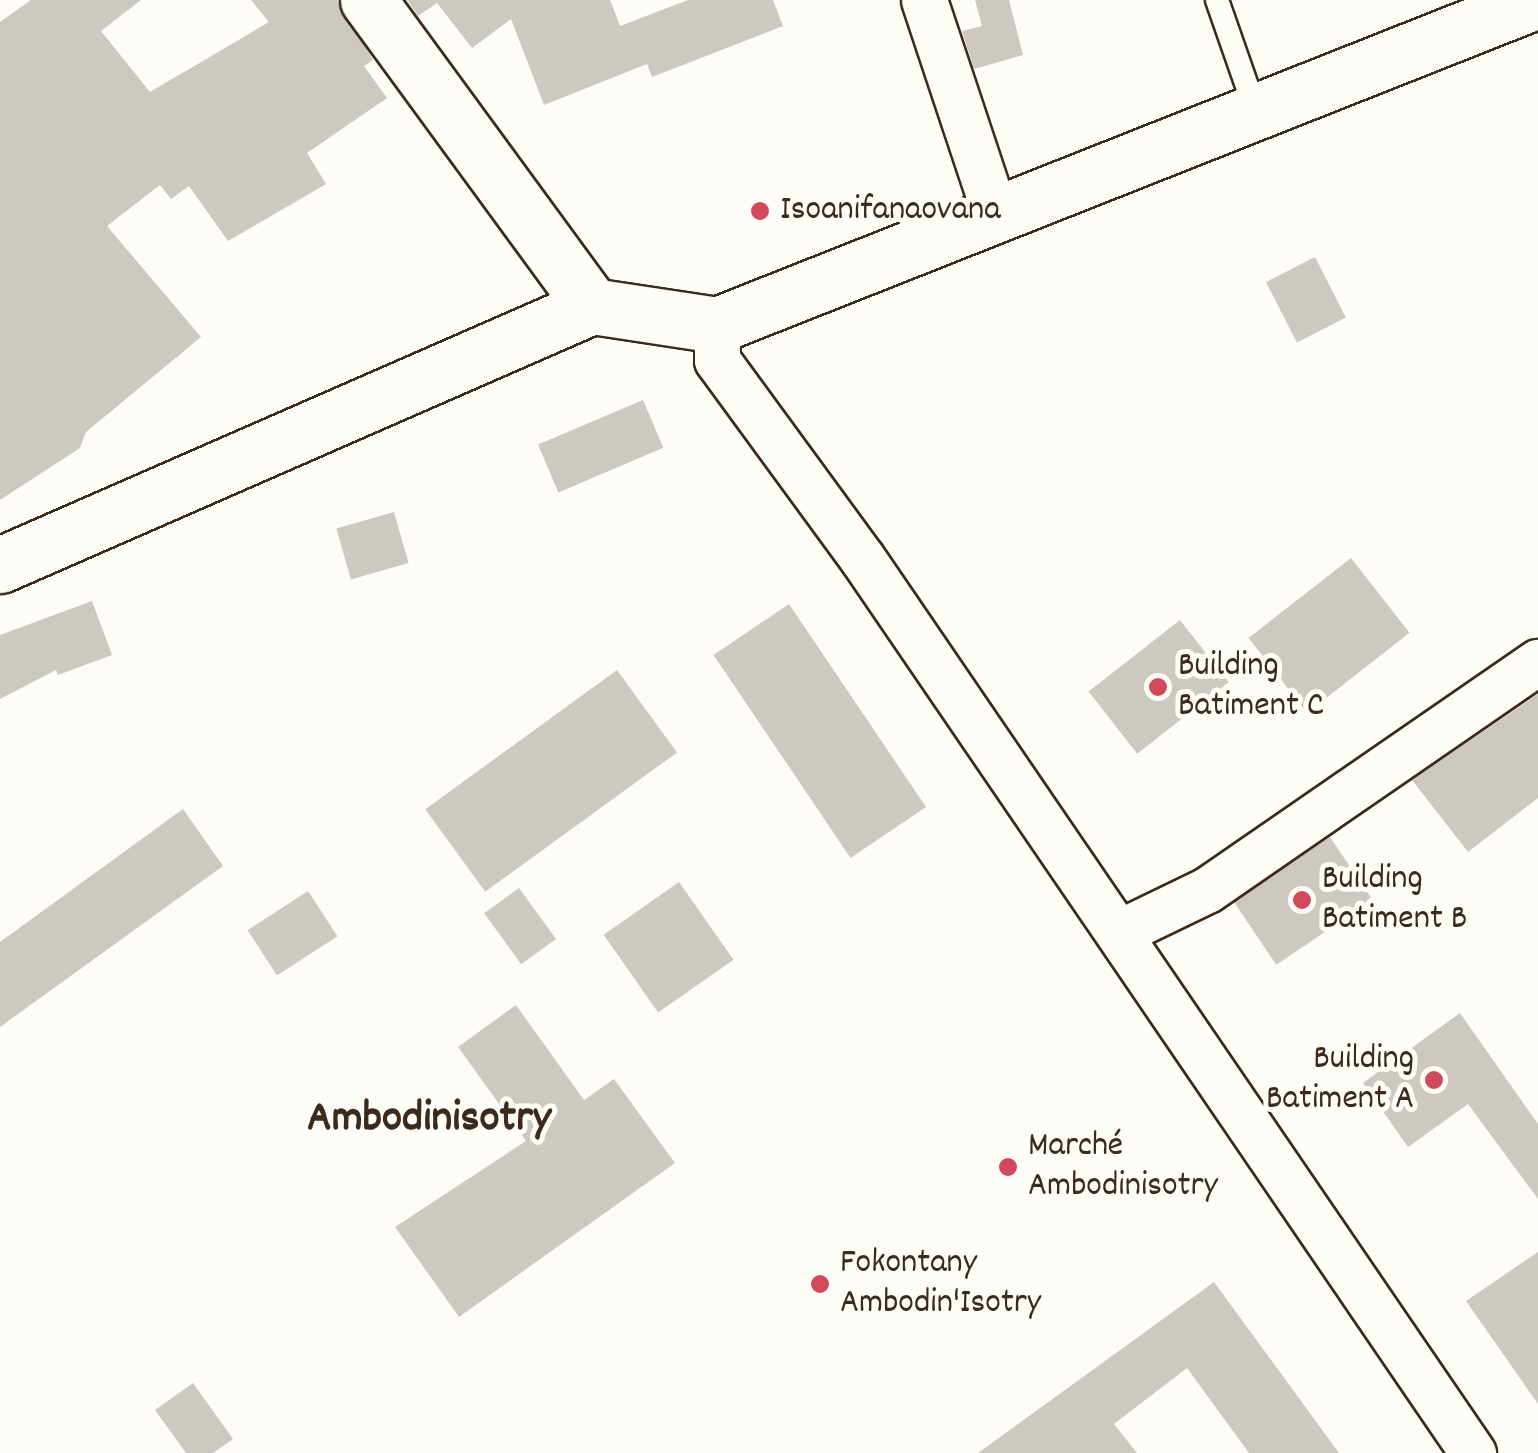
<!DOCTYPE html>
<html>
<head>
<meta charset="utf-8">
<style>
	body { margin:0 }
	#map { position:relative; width:1538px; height:1453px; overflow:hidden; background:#fdfcf7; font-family:Dekko,sans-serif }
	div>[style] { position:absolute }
	.building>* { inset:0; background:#cdc8c2; transform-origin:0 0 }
	.roads { filter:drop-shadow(2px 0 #3b2a1e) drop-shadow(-2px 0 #3b2a1e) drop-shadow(0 2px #3b2a1e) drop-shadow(0 -2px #3b2a1e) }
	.service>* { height:22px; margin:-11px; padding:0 11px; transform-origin:11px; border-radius:11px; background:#fdfcf7 }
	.minor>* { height:45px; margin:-22.5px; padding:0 22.5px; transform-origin:22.5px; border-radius:22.5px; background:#fdfcf7 }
	.tertiary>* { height:55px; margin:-27.5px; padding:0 27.5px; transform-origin:27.5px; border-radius:27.5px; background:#fdfcf7 }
	.dots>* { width:28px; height:28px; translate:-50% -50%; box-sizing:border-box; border:5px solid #fdfcf7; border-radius:50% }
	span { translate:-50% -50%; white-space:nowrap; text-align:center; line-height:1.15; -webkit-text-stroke:10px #fdfcf7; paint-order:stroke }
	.poi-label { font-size:35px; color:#3b2a1e }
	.left { translate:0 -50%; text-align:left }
	.right { translate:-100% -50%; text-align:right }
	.district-label { font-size:45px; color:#3b2a1e; font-weight:700 }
</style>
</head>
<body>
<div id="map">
	<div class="building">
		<div style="clip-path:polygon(31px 0,141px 0,101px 31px,150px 92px,269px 22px,251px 0,337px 0,373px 60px,364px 66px,387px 98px,307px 153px,326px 184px,228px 241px,189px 186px,171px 199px,160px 185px,107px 226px,201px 337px,86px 432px,80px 448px,0 500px,0 22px)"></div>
		<div style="clip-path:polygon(407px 0,610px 0,620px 26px,688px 0,773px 0,783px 26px,652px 77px,647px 64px,544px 105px,511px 19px,472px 48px,437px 3px,418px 16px)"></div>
		<div style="clip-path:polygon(975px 0,1009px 0,1023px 55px,974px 69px,962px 31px,982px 26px)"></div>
		<div style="left:1315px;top:257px;width:68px;height:55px;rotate:63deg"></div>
		<div style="left:643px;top:400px;width:52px;height:114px;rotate:67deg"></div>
		<div style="left:394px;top:512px;width:53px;height:60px;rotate:74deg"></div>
		<div style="left:1351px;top:558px;width:95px;height:130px;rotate:52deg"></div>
		<div style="clip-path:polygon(92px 601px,112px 655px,58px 675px,56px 670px,0 699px,0 635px)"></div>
		<div style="left:789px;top:604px;width:245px;height:91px;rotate:56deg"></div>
		<div style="left:1180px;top:620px;width:79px;height:116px;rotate:52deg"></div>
		<div style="left:617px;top:670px;width:102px;height:237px;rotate:54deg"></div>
		<div style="clip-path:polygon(1538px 694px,1538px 798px,1468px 852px,1412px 780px)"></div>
		<div style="clip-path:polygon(183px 809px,223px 866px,0 1027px,0 942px)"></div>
		<div style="left:1330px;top:837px;width:76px;height:116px;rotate:56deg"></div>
		<div style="left:679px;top:882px;width:95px;height:92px;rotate:55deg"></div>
		<div style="left:519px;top:888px;width:63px;height:43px;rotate:54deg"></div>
		<div style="left:308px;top:891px;width:54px;height:72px;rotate:57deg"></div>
		<div style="clip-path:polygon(516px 1005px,584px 1100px,614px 1079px,675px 1163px,459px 1317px,395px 1227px,526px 1141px,458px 1047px)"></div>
		<div style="clip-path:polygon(1460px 1013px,1538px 1124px,1538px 1199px,1468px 1104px,1408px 1147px,1363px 1083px)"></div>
		<div style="clip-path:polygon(1538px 1252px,1538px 1404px,1466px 1301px)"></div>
		<div style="clip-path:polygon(1214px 1282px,1339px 1453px,1249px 1453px,1187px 1368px,1114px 1424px,1137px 1453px,978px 1453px)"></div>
		<div style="clip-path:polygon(193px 1383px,233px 1439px,213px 1453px,186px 1453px,155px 1410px)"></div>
	</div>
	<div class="roads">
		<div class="service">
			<div style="left:1217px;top:0;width:115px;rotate:70.8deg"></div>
		</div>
		<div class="minor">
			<div style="left:924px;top:0;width:222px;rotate:71.6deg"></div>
			<div style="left:717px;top:325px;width:35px;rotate:90deg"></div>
			<div style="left:717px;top:360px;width:245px;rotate:53.8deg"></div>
			<div style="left:862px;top:558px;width:1084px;rotate:55.68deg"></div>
			<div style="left:1120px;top:932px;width:97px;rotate:-25.8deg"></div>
			<div style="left:1207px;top:890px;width:402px;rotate:-34.6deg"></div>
		</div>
		<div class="tertiary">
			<div style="left:368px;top:0;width:379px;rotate:53.8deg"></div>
			<div style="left:0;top:565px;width:646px;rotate:-23.63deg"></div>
			<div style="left:592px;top:306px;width:126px;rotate:8.6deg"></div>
			<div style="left:717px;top:325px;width:883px;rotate:-21.6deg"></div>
		</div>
	</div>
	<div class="dots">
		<div style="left:760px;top:211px;background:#d1495b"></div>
		<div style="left:1158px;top:687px;background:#d1495b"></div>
		<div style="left:1302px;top:900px;background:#d1495b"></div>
		<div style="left:1434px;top:1080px;background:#d1495b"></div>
		<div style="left:1008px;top:1167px;background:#d1495b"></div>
		<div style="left:820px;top:1284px;background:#d1495b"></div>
	</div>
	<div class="poi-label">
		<span class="left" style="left:780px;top:211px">Isoanifanaovana</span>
		<span class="left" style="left:1178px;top:687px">Building<br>Batiment C</span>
		<span class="left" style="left:1322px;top:900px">Building<br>Batiment B</span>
		<span class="right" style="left:1414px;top:1080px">Building<br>Batiment A</span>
		<span class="left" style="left:1028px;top:1167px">Marché<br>Ambodinisotry</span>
		<span class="left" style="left:840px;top:1284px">Fokontany<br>Ambodin'Isotry</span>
	</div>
	<div class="district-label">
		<span style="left:429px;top:1121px">Ambodinisotry</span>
	</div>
</div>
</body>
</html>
